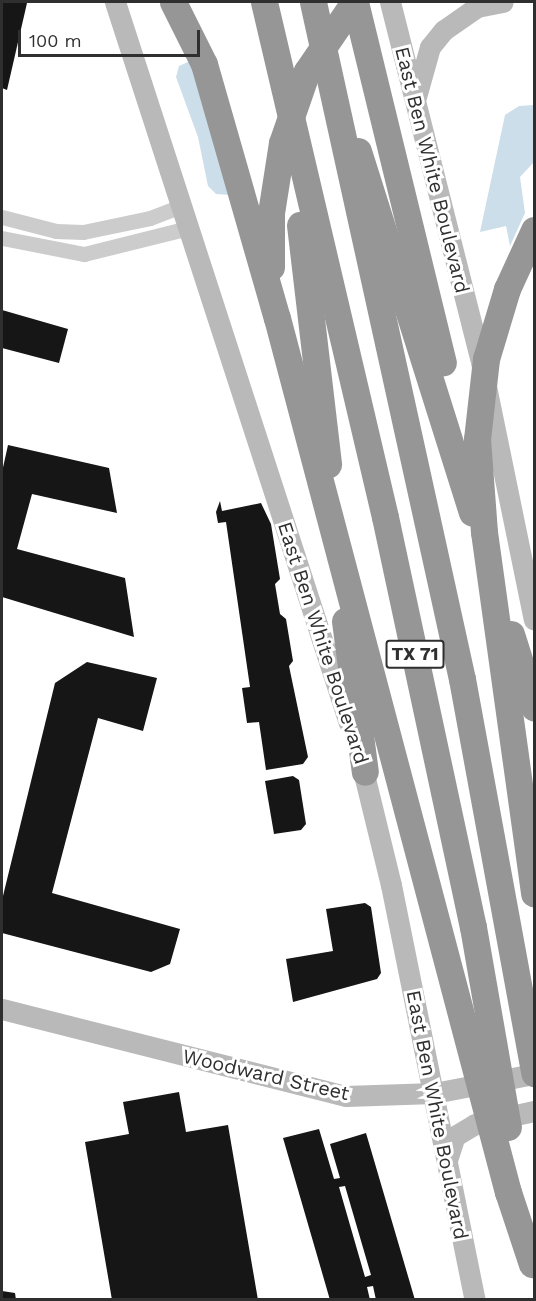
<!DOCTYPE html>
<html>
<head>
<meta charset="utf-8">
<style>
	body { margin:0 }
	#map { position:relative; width:536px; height:1301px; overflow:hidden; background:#fff; font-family:"Work Sans",sans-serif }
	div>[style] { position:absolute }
	.water>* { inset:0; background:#ccdee9 }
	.building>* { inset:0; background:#161616 }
	.street>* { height:15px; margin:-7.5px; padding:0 7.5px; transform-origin:7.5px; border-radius:7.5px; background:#ccc }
	.secondary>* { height:21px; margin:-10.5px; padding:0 10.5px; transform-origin:10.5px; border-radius:10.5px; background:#b9b9b9 }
	.highway>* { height:27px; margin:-13.5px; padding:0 13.5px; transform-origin:13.5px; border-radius:13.5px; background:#969696 }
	span { translate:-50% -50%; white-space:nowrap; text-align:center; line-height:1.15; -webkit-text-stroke:6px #fff; paint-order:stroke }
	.shield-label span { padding:2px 4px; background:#fff; border:2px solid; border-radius:4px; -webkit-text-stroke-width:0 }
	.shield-label { font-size:18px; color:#2f2f2f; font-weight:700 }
	.street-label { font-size:20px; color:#2f2f2f }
	.frame { position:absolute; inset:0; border:3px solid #2f2f2f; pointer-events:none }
	.scale { position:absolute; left:18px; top:30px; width:182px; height:27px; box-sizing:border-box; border:3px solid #2f2f2f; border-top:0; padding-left:8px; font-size:18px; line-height:21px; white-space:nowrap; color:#2f2f2f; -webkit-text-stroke:4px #fff; paint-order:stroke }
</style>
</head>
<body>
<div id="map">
	<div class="water">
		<div style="clip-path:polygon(197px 58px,230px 195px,216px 194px,208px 186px,198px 137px,176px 77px,179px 66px)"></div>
		<div style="clip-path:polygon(534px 105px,534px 162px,520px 177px,525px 213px,510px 246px,506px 226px,480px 232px,505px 115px,519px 106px)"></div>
	</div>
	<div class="building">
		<div style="clip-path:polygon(2px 2px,27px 3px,7px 90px,2px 88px)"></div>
		<div style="clip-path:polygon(2px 310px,68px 329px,59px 363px,2px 348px)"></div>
		<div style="clip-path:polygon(8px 445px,109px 468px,117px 513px,32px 494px,17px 549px,125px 578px,134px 637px,2px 597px,2px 472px)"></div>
		<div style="clip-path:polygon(220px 501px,222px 511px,261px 503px,271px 524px,280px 579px,275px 584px,280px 614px,286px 619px,293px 661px,289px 666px,308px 757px,303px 764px,266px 770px,259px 722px,247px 723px,242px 688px,250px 687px,226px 522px,218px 523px,216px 512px)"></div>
		<div style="clip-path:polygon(87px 662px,157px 678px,143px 731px,98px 718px,52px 893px,180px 929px,170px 964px,151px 972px,2px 933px,2px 900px,55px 683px)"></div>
		<div style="clip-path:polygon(293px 776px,299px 780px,306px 824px,301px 830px,274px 834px,265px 781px)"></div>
		<div style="clip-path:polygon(365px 903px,371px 907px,381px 973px,377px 979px,293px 1002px,286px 959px,333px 951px,326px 909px)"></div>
		<div style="clip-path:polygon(179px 1092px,186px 1132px,228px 1125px,258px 1300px,112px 1300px,85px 1142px,129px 1134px,123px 1102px)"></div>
		<div style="clip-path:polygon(evenodd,319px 1129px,334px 1179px,340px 1178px,330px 1144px,366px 1133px,415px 1300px,376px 1300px,373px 1286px,367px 1287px,370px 1300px,330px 1300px,283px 1138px,319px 1129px,345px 1186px,371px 1275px,365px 1277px,339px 1187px,345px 1186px)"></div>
		<div style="clip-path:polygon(2px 1291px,15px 1293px,16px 1300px,2px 1300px)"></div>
	</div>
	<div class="street">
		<div style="left:2px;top:217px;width:56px;rotate:14.5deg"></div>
		<div style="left:56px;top:231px;width:27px;rotate:2deg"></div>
		<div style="left:83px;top:232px;width:68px;rotate:-11.8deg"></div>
		<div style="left:150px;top:218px;width:34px;rotate:-21deg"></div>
		<div style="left:2px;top:238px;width:84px;rotate:11deg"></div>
		<div style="left:84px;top:254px;width:107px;rotate:-14deg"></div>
	</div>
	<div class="secondary">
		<div style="left:115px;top:2px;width:758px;rotate:72.02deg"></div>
		<div style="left:390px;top:2px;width:366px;rotate:75.8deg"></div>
		<div style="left:480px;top:357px;width:268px;rotate:78.4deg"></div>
		<div style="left:416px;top:97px;width:52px;rotate:-74.4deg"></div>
		<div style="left:430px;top:47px;width:22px;rotate:-51deg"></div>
		<div style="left:444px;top:30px;width:40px;rotate:-34.9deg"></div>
		<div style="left:477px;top:7px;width:26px;rotate:-11deg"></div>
		<div style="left:360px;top:758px;width:131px;rotate:76.3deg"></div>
		<div style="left:391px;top:885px;width:423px;rotate:78.6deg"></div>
		<div style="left:2px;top:1009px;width:355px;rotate:14.2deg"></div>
		<div style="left:346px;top:1096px;width:88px;rotate:-2deg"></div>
		<div style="left:434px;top:1093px;width:102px;rotate:-10.8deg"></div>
		<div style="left:447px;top:1160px;width:25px;rotate:-72deg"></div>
		<div style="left:455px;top:1136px;width:23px;rotate:-31deg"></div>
		<div style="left:475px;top:1124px;width:60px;rotate:-12.4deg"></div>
	</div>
	<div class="highway">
		<div style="left:173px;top:2px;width:69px;rotate:63.4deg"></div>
		<div style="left:204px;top:64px;width:264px;rotate:74deg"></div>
		<div style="left:277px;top:318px;width:904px;rotate:75.2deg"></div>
		<div style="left:508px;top:1192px;width:76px;rotate:71.6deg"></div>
		<div style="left:264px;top:2px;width:529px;rotate:76.78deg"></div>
		<div style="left:385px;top:517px;width:419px;rotate:77.9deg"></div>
		<div style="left:473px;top:927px;width:203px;rotate:80.1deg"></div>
		<div style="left:313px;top:2px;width:693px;rotate:77.59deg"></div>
		<div style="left:462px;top:679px;width:401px;rotate:79.6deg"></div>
		<div style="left:355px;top:2px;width:371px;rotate:76.3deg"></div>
		<div style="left:358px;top:151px;width:379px;rotate:72.5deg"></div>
		<div style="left:300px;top:225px;width:241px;rotate:83.3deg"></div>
		<div style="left:534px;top:230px;width:65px;rotate:114.6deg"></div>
		<div style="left:507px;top:289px;width:73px;rotate:106.7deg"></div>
		<div style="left:486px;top:359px;width:81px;rotate:96.4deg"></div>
		<div style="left:477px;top:439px;width:93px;rotate:85.7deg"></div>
		<div style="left:484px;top:532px;width:365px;rotate:82.1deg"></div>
		<div style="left:271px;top:267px;width:54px;rotate:-90deg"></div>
		<div style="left:271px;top:213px;width:71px;rotate:-81.1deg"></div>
		<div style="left:282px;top:143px;width:76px;rotate:-70.9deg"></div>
		<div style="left:307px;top:71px;width:83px;rotate:-55.7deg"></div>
		<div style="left:345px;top:621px;width:152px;rotate:82.5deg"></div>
		<div style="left:511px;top:634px;width:77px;rotate:72.5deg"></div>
	</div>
	<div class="shield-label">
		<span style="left:415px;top:654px">TX 71</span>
	</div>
	<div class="street-label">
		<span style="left:432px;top:170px;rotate:76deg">East Ben White Boulevard</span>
		<span style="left:323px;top:643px;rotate:72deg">East Ben White Boulevard</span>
		<span style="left:266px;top:1075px;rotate:13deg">Woodward Street</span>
		<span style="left:437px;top:1115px;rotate:79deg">East Ben White Boulevard</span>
	</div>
	<div class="frame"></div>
	<div class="scale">100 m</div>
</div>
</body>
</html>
